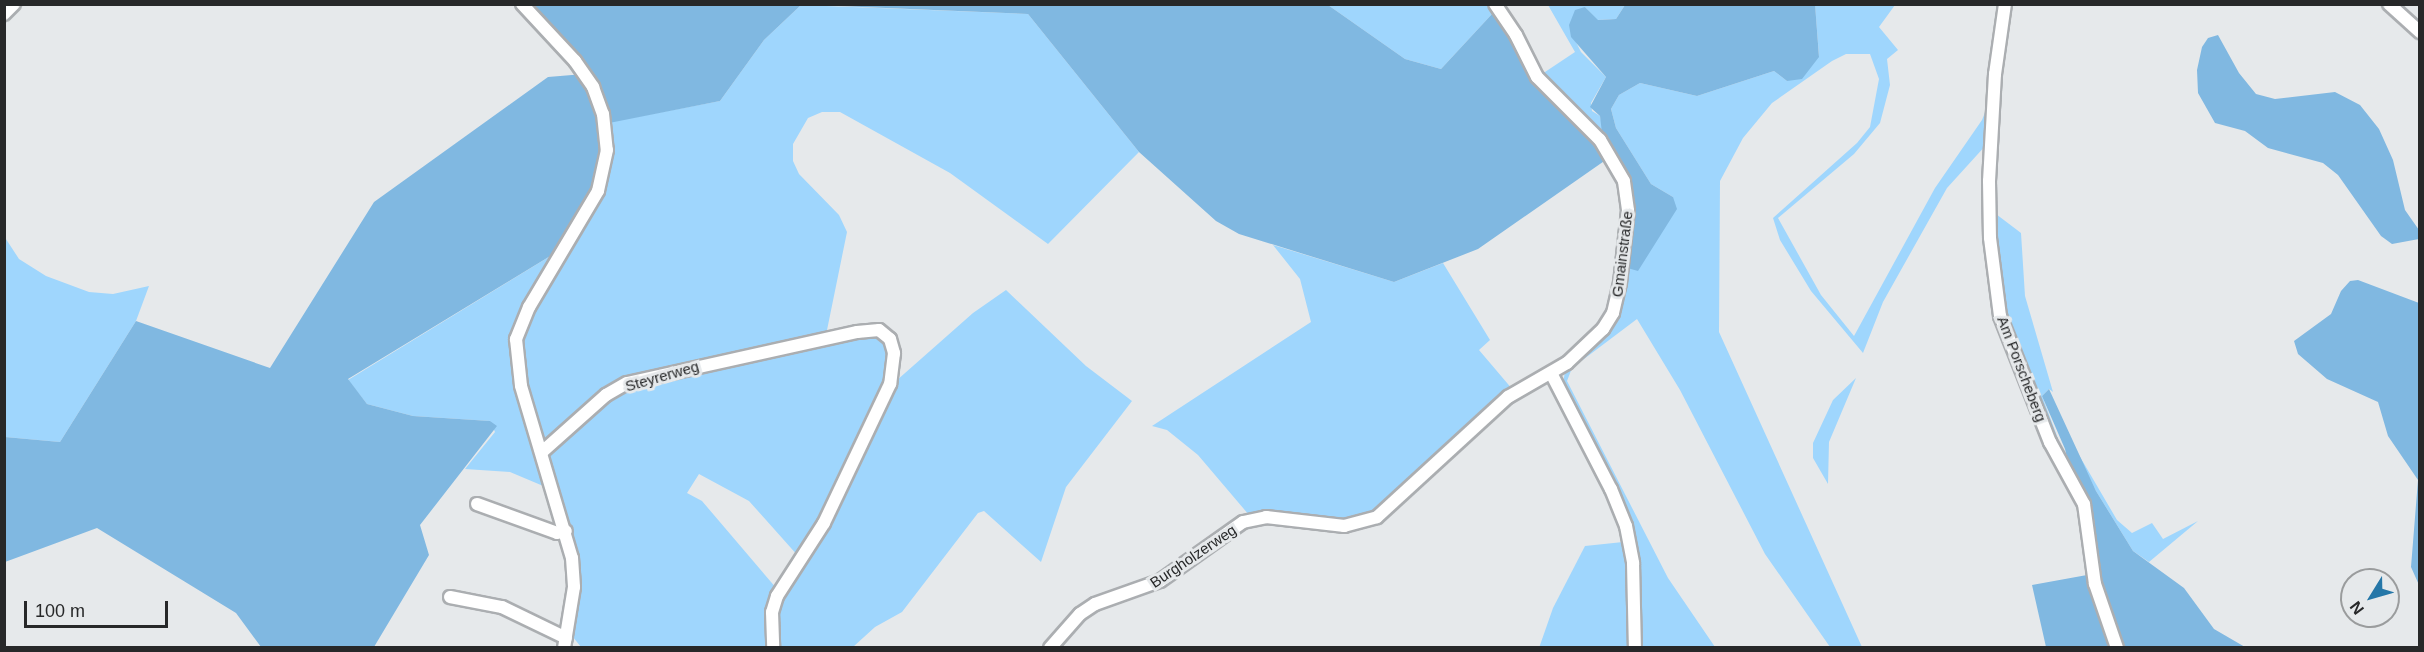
<!DOCTYPE html>
<html>
<head>
<meta charset="utf-8">
<style>
	body { margin:0 }
	#map { position:relative; width:2424px; height:652px; overflow:hidden; background:#e6e9eb; font-family:Helvetica,sans-serif }
	div>[style] { position:absolute }
	.green>* { inset:0; background:#9fd6fd }
	.forest>* { inset:0; background:#80b8e1 }
	.roads { filter:drop-shadow(2px 0 #abaeb1) drop-shadow(-2px 0 #abaeb1) drop-shadow(0 2px #abaeb1) drop-shadow(0 -2px #abaeb1) }
	.street>* { height:12px; margin:-6px; padding:0 6px; transform-origin:6px; border-radius:6px; background:#fff }
	span { translate:-50% -50%; white-space:nowrap; text-align:center; line-height:1.15; -webkit-text-stroke:6px #e6e9eb; paint-order:stroke }
	.street-label { font-size:15px; color:#272829 }
	.frame { position:absolute; inset:0; border:6px solid #272829; pointer-events:none }
	.north { position:absolute; left:2340px; top:568px; width:60px; height:60px; box-sizing:border-box; background:#e6e9eb; border:2px solid #9a9c9d; border-radius:50%; rotate:233deg; font-size:16px; font-weight:700; line-height:24px; text-align:center; color:#272829 }
	.north::after { content:''; display:block; margin:auto; width:21px; height:27px; background:#2577a8; clip-path:polygon(50% 0,100% 100%,50% 72%,0 100%) }
	.scale { position:absolute; left:24px; top:601px; width:144px; height:27px; box-sizing:border-box; border:3px solid #272829; border-top:0; padding-left:8px; font-size:18px; line-height:21px; white-space:nowrap; color:#272829; -webkit-text-stroke:4px #e6e9eb; paint-order:stroke }
</style>
</head>
<body>
<div id="map">
	<div class="green">
		<div style="clip-path:polygon(evenodd,801px 5px,1028px 14px,1139px 152px,1048px 244px,950px 173px,840px 112px,822px 112px,808px 118px,793px 144px,793px 161px,799px 174px,839px 215px,847px 232px,826px 335px,894px 336px,901px 353px,896px 381px,973px 313px,1006px 290px,1086px 366px,1132px 401px,1066px 487px,1041px 562px,984px 511px,978px 513px,902px 612px,875px 627px,853px 647px,581px 647px,564px 626px,570px 588px,565px 543px,548px 488px,510px 472px,465px 469px,495px 432px,490px 421px,413px 416px,367px 404px,348px 380px,570px 244px,599px 124px,720px 101px,764px 40px,801px 5px,699px 474px,749px 501px,799px 557px,777px 589px,702px 501px,687px 493px,699px 474px)"></div>
		<div style="clip-path:polygon(1328px 5px,1491px 5px,1507px 27px,1492px 14px,1441px 69px,1405px 59px)"></div>
		<div style="clip-path:polygon(1548px 5px,1625px 5px,1616px 19px,1597px 20px,1585px 7px,1571px 32px,1581px 52px,1606px 77px,1591px 103px,1592px 111px,1600px 116px,1606px 142px,1539px 76px,1575px 52px)"></div>
		<div style="clip-path:polygon(1815px 5px,1895px 5px,1879px 27px,1898px 50px,1887px 59px,1890px 85px,1880px 123px,1854px 154px,1778px 218px,1821px 295px,1854px 336px,1935px 188px,1982px 120px,1990px 100px,1987px 144px,1947px 188px,1883px 302px,1863px 353px,1811px 291px,1780px 240px,1773px 218px,1857px 143px,1870px 127px,1879px 79px,1870px 54px,1846px 54px,1832px 61px,1772px 103px,1743px 138px,1720px 181px,1719px 332px,1862px 647px,1830px 647px,1765px 554px,1680px 390px,1637px 319px,1572px 368px,1567px 381px,1668px 578px,1715px 647px,1638px 647px,1635px 551px,1562px 391px,1565px 371px,1600px 338px,1623px 274px,1673px 197px,1651px 184px,1616px 128px,1611px 109px,1619px 95px,1640px 83px,1697px 96px,1774px 71px,1787px 81px,1819px 56px)"></div>
		<div style="clip-path:polygon(1992px 211px,2021px 233px,2025px 296px,2053px 392px,2049px 389px,2042px 396px,2069px 468px,2005px 322px)"></div>
		<div style="clip-path:polygon(4px 236px,19px 259px,46px 276px,89px 292px,113px 294px,149px 286px,136px 321px,60px 442px,5px 437px)"></div>
		<div style="clip-path:polygon(1273px 245px,1394px 282px,1443px 263px,1490px 340px,1479px 350px,1513px 390px,1378px 512px,1350px 521px,1249px 515px,1198px 455px,1167px 430px,1152px 426px,1311px 322px,1300px 279px)"></div>
		<div style="clip-path:polygon(1856px 378px,1829px 442px,1828px 484px,1813px 458px,1813px 443px,1833px 400px)"></div>
		<div style="clip-path:polygon(2069px 438px,2117px 520px,2132px 533px,2152px 523px,2163px 539px,2198px 521px,2149px 562px,2133px 551px,2096px 491px)"></div>
		<div style="clip-path:polygon(1623px 542px,1628px 552px,1631px 647px,1539px 648px,1553px 608px,1585px 546px)"></div>
	</div>
	<div class="forest">
		<div style="clip-path:polygon(1815px 4px,1819px 57px,1802px 79px,1787px 81px,1774px 71px,1697px 96px,1640px 83px,1619px 95px,1611px 109px,1616px 128px,1651px 184px,1673px 197px,1677px 209px,1638px 271px,1624px 267px,1631px 210px,1602px 133px,1600px 116px,1590px 107px,1606px 77px,1571px 37px,1569px 25px,1575px 10px,1585px 7px,1598px 20px,1616px 19px,1625px 5px)"></div>
		<div style="clip-path:polygon(521px 5px,801px 5px,764px 40px,720px 101px,599px 125px,601px 188px,570px 244px,348px 379px,367px 404px,413px 416px,490px 421px,497px 426px,420px 525px,429px 555px,374px 647px,261px 647px,236px 613px,97px 528px,5px 562px,5px 437px,60px 442px,136px 321px,270px 368px,374px 202px,548px 77px,584px 74px)"></div>
		<div style="clip-path:polygon(814px 5px,1328px 5px,1405px 59px,1441px 69px,1492px 14px,1513px 39px,1538px 86px,1610px 157px,1478px 249px,1394px 282px,1239px 234px,1216px 221px,1139px 152px,1028px 14px)"></div>
		<div style="clip-path:polygon(2218px 35px,2239px 73px,2256px 94px,2275px 99px,2335px 92px,2360px 105px,2379px 129px,2393px 160px,2405px 210px,2419px 230px,2419px 239px,2392px 244px,2381px 236px,2338px 175px,2323px 163px,2268px 148px,2245px 131px,2215px 123px,2198px 93px,2197px 70px,2202px 47px,2208px 38px)"></div>
		<div style="clip-path:polygon(2358px 280px,2419px 303px,2419px 585px,2411px 567px,2418px 480px,2388px 436px,2378px 402px,2327px 379px,2298px 354px,2294px 341px,2331px 314px,2341px 291px,2350px 281px)"></div>
		<div style="clip-path:polygon(2049px 389px,2096px 491px,2133px 551px,2184px 588px,2214px 629px,2245px 647px,2046px 647px,2032px 585px,2087px 575px,2093px 570px,2065px 449px,2042px 396px)"></div>
	</div>
	<div class="roads">
		<div class="street">
			<div style="left:522px;top:4px;width:78px;rotate:47.1deg"></div>
			<div style="left:575px;top:61px;width:32px;rotate:55deg"></div>
			<div style="left:593px;top:87px;width:29px;rotate:70deg"></div>
			<div style="left:603px;top:114px;width:36px;rotate:84deg"></div>
			<div style="left:607px;top:150px;width:42px;rotate:102.4deg"></div>
			<div style="left:598px;top:191px;width:135px;rotate:120.7deg"></div>
			<div style="left:529px;top:307px;width:35px;rotate:112deg"></div>
			<div style="left:516px;top:339px;width:47px;rotate:83.9deg"></div>
			<div style="left:521px;top:386px;width:179px;rotate:73.5deg"></div>
			<div style="left:572px;top:558px;width:29px;rotate:86deg"></div>
			<div style="left:574px;top:587px;width:62px;rotate:99.3deg"></div>
			<div style="left:2005px;top:4px;width:71px;rotate:98.1deg"></div>
			<div style="left:1995px;top:74px;width:107px;rotate:93.2deg"></div>
			<div style="left:1989px;top:181px;width:57px;rotate:89deg"></div>
			<div style="left:1990px;top:238px;width:79px;rotate:82.7deg"></div>
			<div style="left:2000px;top:316px;width:136px;rotate:68.4deg"></div>
			<div style="left:2050px;top:442px;width:71px;rotate:61.3deg"></div>
			<div style="left:2084px;top:504px;width:81px;rotate:82.2deg"></div>
			<div style="left:2095px;top:584px;width:68px;rotate:71deg"></div>
			<div style="left:2389px;top:4px;width:42px;rotate:42.1deg"></div>
			<div style="left:4px;top:14px;width:14px;rotate:-45deg"></div>
			<div style="left:1551px;top:373px;width:131px;rotate:62.7deg"></div>
			<div style="left:1611px;top:489px;width:40px;rotate:68deg"></div>
			<div style="left:1626px;top:526px;width:38px;rotate:79deg"></div>
			<div style="left:1633px;top:563px;width:85px;rotate:88.7deg"></div>
			<div style="left:542px;top:452px;width:86px;rotate:-41.7deg"></div>
			<div style="left:606px;top:395px;width:24px;rotate:-30deg"></div>
			<div style="left:627px;top:383px;width:236px;rotate:-12.5deg"></div>
			<div style="left:857px;top:332px;width:22px;rotate:-5deg"></div>
			<div style="left:879px;top:330px;width:14px;rotate:39deg"></div>
			<div style="left:890px;top:339px;width:15px;rotate:74deg"></div>
			<div style="left:894px;top:353px;width:31px;rotate:97deg"></div>
			<div style="left:890px;top:384px;width:154px;rotate:115.4deg"></div>
			<div style="left:824px;top:523px;width:87px;rotate:122.8deg"></div>
			<div style="left:777px;top:596px;width:17px;rotate:107deg"></div>
			<div style="left:772px;top:612px;width:36px;rotate:88deg"></div>
			<div style="left:477px;top:504px;width:85px;rotate:19.9deg"></div>
			<div style="left:557px;top:533px;width:9px;rotate:-13deg"></div>
			<div style="left:450px;top:597px;width:53px;rotate:10.9deg"></div>
			<div style="left:502px;top:607px;width:71px;rotate:25.8deg"></div>
			<div style="left:1050px;top:648px;width:45px;rotate:-48.6deg"></div>
			<div style="left:1080px;top:614px;width:18px;rotate:-34deg"></div>
			<div style="left:1095px;top:604px;width:69px;rotate:-19.5deg"></div>
			<div style="left:1160px;top:581px;width:102px;rotate:-35.4deg"></div>
			<div style="left:1243px;top:522px;width:24px;rotate:-12deg"></div>
			<div style="left:1266px;top:517px;width:79px;rotate:6.6deg"></div>
			<div style="left:1344px;top:526px;width:34px;rotate:-15deg"></div>
			<div style="left:1377px;top:517px;width:178px;rotate:-42.5deg"></div>
			<div style="left:1508px;top:397px;width:68px;rotate:-30deg"></div>
			<div style="left:1567px;top:363px;width:50px;rotate:-43.4deg"></div>
			<div style="left:1603px;top:329px;width:19px;rotate:-58deg"></div>
			<div style="left:1613px;top:313px;width:31px;rotate:-77deg"></div>
			<div style="left:1620px;top:283px;width:73px;rotate:-83.7deg"></div>
			<div style="left:1628px;top:210px;width:29px;rotate:-98deg"></div>
			<div style="left:1624px;top:181px;width:48px;rotate:-120.3deg"></div>
			<div style="left:1600px;top:140px;width:89px;rotate:-135deg"></div>
			<div style="left:1537px;top:77px;width:47px;rotate:-116.6deg"></div>
			<div style="left:1516px;top:35px;width:37px;rotate:-124deg"></div>
		</div>
	</div>
	<div class="street-label">
		<span style="left:1622px;top:254px;rotate:-83deg">Gmainstraße</span>
		<span style="left:2022px;top:369px;rotate:69deg">Am Porscheberg</span>
		<span style="left:662px;top:376px;rotate:-16deg">Steyrerweg</span>
		<span style="left:1193px;top:556px;rotate:-34deg">Burgholzerweg</span>
	</div>
	<div class="frame"></div>
	<div class="north">N</div>
	<div class="scale">100 m</div>
</div>
</body>
</html>
